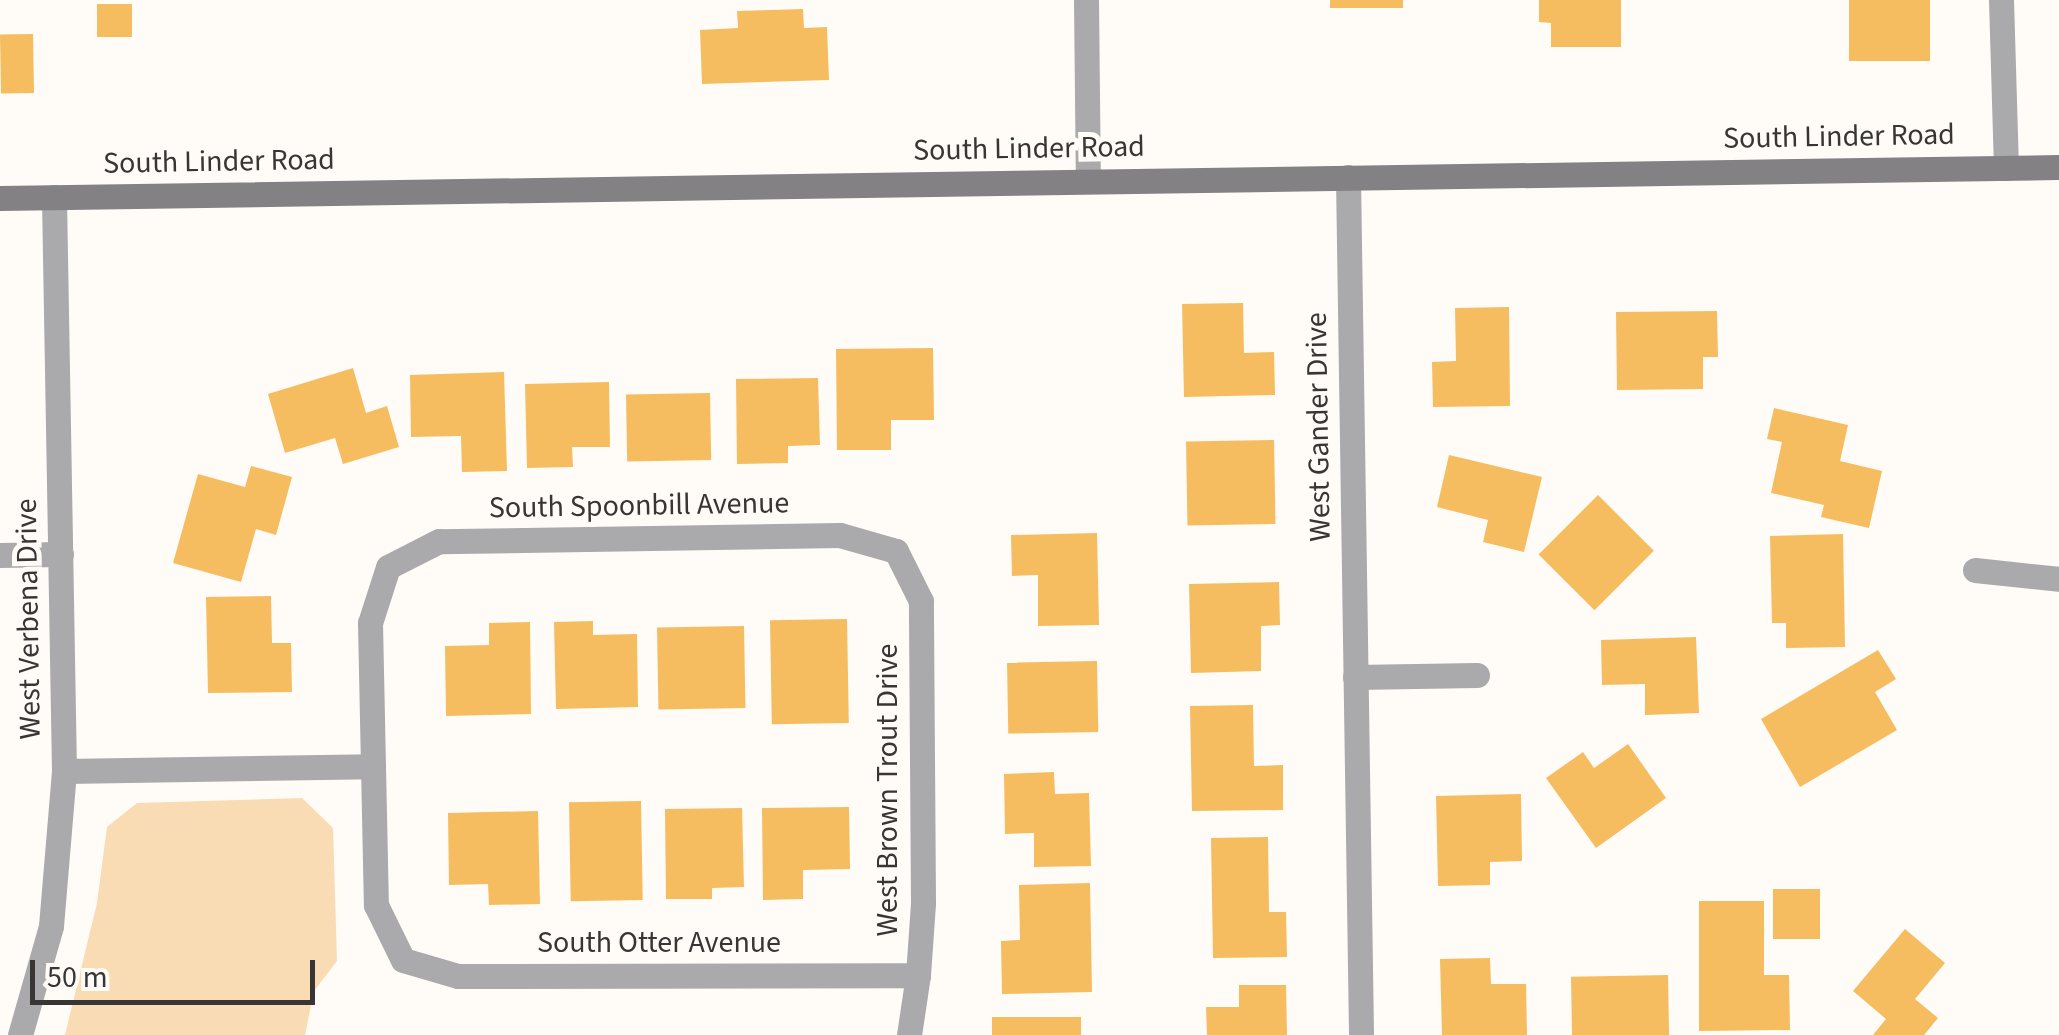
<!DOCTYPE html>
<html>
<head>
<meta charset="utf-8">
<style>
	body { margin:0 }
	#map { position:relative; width:2059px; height:1035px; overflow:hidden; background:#fffbf6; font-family:"Source Sans 3",sans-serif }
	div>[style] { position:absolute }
	.green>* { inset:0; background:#f9dcb3 }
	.building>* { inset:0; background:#f6bd60; transform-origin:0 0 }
	.street>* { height:25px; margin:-12.5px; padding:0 12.5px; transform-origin:12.5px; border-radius:12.5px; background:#aaa9ab }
	.secondary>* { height:25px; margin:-12.5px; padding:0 12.5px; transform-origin:12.5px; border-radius:12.5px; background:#838184 }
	span { translate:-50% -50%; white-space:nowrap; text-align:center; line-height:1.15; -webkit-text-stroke:10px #fffbf6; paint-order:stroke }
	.street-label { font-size:30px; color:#373634 }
	.scale { position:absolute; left:30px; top:960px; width:285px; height:45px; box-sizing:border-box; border:5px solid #373634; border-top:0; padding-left:12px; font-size:30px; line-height:35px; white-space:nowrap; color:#373634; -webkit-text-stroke:8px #fffbf6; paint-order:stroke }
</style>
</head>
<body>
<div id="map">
	<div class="green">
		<div style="clip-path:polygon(302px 798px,333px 828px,337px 961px,314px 991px,305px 1035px,65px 1035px,97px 903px,107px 827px,137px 803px)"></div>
	</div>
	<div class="building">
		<div style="left:1330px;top:0;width:73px;height:8px"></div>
		<div style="clip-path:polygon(1539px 0,1621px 0,1621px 47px,1551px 47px,1551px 23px,1539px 22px)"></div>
		<div style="left:1849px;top:0;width:81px;height:61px"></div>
		<div style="left:97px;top:4px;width:35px;height:33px"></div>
		<div style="clip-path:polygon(803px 9px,804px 28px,827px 27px,829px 80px,702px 84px,700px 30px,738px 28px,737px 11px)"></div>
		<div style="left:33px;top:34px;width:59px;height:33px;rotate:89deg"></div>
		<div style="clip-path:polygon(1243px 303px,1244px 353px,1274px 352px,1275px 395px,1184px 397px,1182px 304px)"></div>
		<div style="clip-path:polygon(1509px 307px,1510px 406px,1433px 407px,1432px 362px,1456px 361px,1455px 308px)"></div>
		<div style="clip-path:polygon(1717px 311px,1718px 357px,1703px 357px,1703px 389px,1617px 390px,1616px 312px)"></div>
		<div style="clip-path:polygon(933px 348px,934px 420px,891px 420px,891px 450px,837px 450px,836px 349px)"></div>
		<div style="clip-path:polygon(353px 368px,366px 413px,387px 406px,399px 447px,343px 464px,335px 438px,285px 453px,268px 394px)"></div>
		<div style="clip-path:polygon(504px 372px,507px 471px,462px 472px,461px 436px,411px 437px,410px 375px)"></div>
		<div style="clip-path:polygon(818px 378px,820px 445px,788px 446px,788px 463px,737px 464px,736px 379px)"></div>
		<div style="clip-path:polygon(609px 382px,610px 447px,572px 447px,573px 467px,527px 468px,525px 384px)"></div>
		<div style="left:710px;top:393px;width:67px;height:84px;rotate:89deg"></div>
		<div style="clip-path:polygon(1774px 408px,1848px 425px,1840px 461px,1882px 471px,1869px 528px,1821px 517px,1824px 505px,1771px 493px,1782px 442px,1767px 439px)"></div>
		<div style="left:1274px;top:440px;width:84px;height:88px;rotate:89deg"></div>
		<div style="clip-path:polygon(1449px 455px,1542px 477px,1524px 552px,1483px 542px,1488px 520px,1437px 507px)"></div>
		<div style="clip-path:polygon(251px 466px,292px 477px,276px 535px,256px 529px,241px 582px,173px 563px,198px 474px,245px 487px)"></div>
		<div style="left:1598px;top:495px;width:79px;height:84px;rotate:45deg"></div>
		<div style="clip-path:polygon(1097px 533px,1099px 625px,1038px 626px,1038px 575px,1012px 576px,1011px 535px)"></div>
		<div style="clip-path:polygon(1843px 534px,1845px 647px,1786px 648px,1786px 623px,1772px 623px,1770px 536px)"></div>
		<div style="clip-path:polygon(1279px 582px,1280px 625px,1261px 626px,1261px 671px,1191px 673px,1189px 584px)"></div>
		<div style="clip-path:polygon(271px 596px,272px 643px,291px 643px,292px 692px,208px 693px,206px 597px)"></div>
		<div style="left:847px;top:619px;width:104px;height:77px;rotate:89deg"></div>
		<div style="clip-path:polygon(593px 621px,593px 635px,637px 634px,638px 707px,556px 709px,554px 622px)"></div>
		<div style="clip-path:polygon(530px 622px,531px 714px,446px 716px,445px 646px,489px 645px,489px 623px)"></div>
		<div style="left:744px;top:626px;width:82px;height:87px;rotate:89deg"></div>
		<div style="clip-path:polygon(1696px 637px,1699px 713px,1645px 715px,1645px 684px,1602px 685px,1601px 640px)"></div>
		<div style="clip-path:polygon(1878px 650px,1896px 679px,1875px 692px,1897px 730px,1800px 787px,1761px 719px)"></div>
		<div style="left:1097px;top:661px;width:71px;height:90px;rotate:89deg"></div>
		<div style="clip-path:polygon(1253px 705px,1254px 766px,1283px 765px,1283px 810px,1192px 811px,1190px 706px)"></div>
		<div style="clip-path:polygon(1628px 744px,1666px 798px,1596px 848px,1546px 778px,1583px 752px,1594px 768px)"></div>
		<div style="clip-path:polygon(1054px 772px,1055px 794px,1089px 793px,1091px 866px,1034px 867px,1034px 833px,1005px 834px,1004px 774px)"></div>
		<div style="clip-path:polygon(1521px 794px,1522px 861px,1490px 862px,1490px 885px,1438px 886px,1436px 796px)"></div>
		<div style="left:641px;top:801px;width:99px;height:72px;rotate:89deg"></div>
		<div style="clip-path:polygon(849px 807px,850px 869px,803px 870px,803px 899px,763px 900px,762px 808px)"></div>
		<div style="clip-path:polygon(742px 808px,744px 887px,712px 888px,712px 899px,666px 899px,665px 809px)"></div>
		<div style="clip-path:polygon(538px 811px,540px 904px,489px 905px,488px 884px,449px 885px,448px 813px)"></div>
		<div style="clip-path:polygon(1268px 837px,1269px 912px,1286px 912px,1287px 957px,1213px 958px,1211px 838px)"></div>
		<div style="clip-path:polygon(1090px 883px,1092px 992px,1002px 994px,1001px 941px,1020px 940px,1019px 885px)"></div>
		<div style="left:1773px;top:889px;width:47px;height:50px"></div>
		<div style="clip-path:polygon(1699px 901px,1764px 901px,1764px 975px,1789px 975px,1790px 1030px,1699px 1031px)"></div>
		<div style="clip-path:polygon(1905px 929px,1945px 963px,1915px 999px,1938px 1018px,1924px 1035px,1873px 1035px,1886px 1019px,1853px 991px)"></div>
		<div style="clip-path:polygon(1490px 958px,1491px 984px,1526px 984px,1527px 1035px,1442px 1035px,1440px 959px)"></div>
		<div style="left:1668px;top:975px;width:60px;height:97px;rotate:89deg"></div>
		<div style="clip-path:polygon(1239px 985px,1286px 985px,1287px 1035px,1207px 1035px,1206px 1007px,1239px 1007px)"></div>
		<div style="left:1081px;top:1017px;width:18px;height:89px;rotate:90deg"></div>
	</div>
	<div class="street">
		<div style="left:1086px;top:0;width:180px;rotate:89.4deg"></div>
		<div style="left:2001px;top:0;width:168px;rotate:88.3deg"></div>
		<div style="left:1348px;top:177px;width:858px;rotate:89.13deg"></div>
		<div style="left:0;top:555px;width:61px;rotate:-0.9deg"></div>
		<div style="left:1975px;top:570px;width:84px;rotate:6.1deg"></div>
		<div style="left:1355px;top:677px;width:122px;rotate:-0.9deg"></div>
		<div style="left:64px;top:771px;width:309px;rotate:-0.9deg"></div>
		<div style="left:20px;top:1035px;width:113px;rotate:-74.1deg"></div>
		<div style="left:51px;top:926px;width:156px;rotate:-85.2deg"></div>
		<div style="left:64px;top:771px;width:574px;rotate:-91deg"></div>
		<div style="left:909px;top:1035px;width:61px;rotate:-81.5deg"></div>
		<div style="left:918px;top:975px;width:72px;rotate:-86deg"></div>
		<div style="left:923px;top:903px;width:302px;rotate:-90.4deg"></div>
		<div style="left:921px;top:601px;width:56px;rotate:-116.6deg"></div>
		<div style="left:896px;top:551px;width:58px;rotate:-164.1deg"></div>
		<div style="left:840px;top:535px;width:401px;rotate:179.1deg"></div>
		<div style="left:439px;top:541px;width:57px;rotate:153deg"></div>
		<div style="left:388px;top:567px;width:59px;rotate:107.8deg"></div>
		<div style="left:370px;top:623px;width:282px;rotate:88.8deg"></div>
		<div style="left:376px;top:905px;width:61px;rotate:63.9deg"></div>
		<div style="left:403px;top:960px;width:57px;rotate:16.2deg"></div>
		<div style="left:458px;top:976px;width:460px;rotate:-0.1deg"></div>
	</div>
	<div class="secondary">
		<div style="left:0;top:198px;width:2059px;rotate:-0.86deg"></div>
	</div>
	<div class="street-label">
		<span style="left:1839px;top:137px;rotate:-1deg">South Linder Road</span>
		<span style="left:1029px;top:149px;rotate:-1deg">South Linder Road</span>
		<span style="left:219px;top:162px;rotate:-1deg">South Linder Road</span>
		<span style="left:1319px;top:427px;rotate:-91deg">West Gander Drive</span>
		<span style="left:639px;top:506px;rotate:-1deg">South Spoonbill Avenue</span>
		<span style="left:29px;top:619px;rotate:-91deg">West Verbena Drive</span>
		<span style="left:888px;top:790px;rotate:-90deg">West Brown Trout Drive</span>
		<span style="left:659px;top:943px">South Otter Avenue</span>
	</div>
	<div class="scale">50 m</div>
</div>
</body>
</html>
